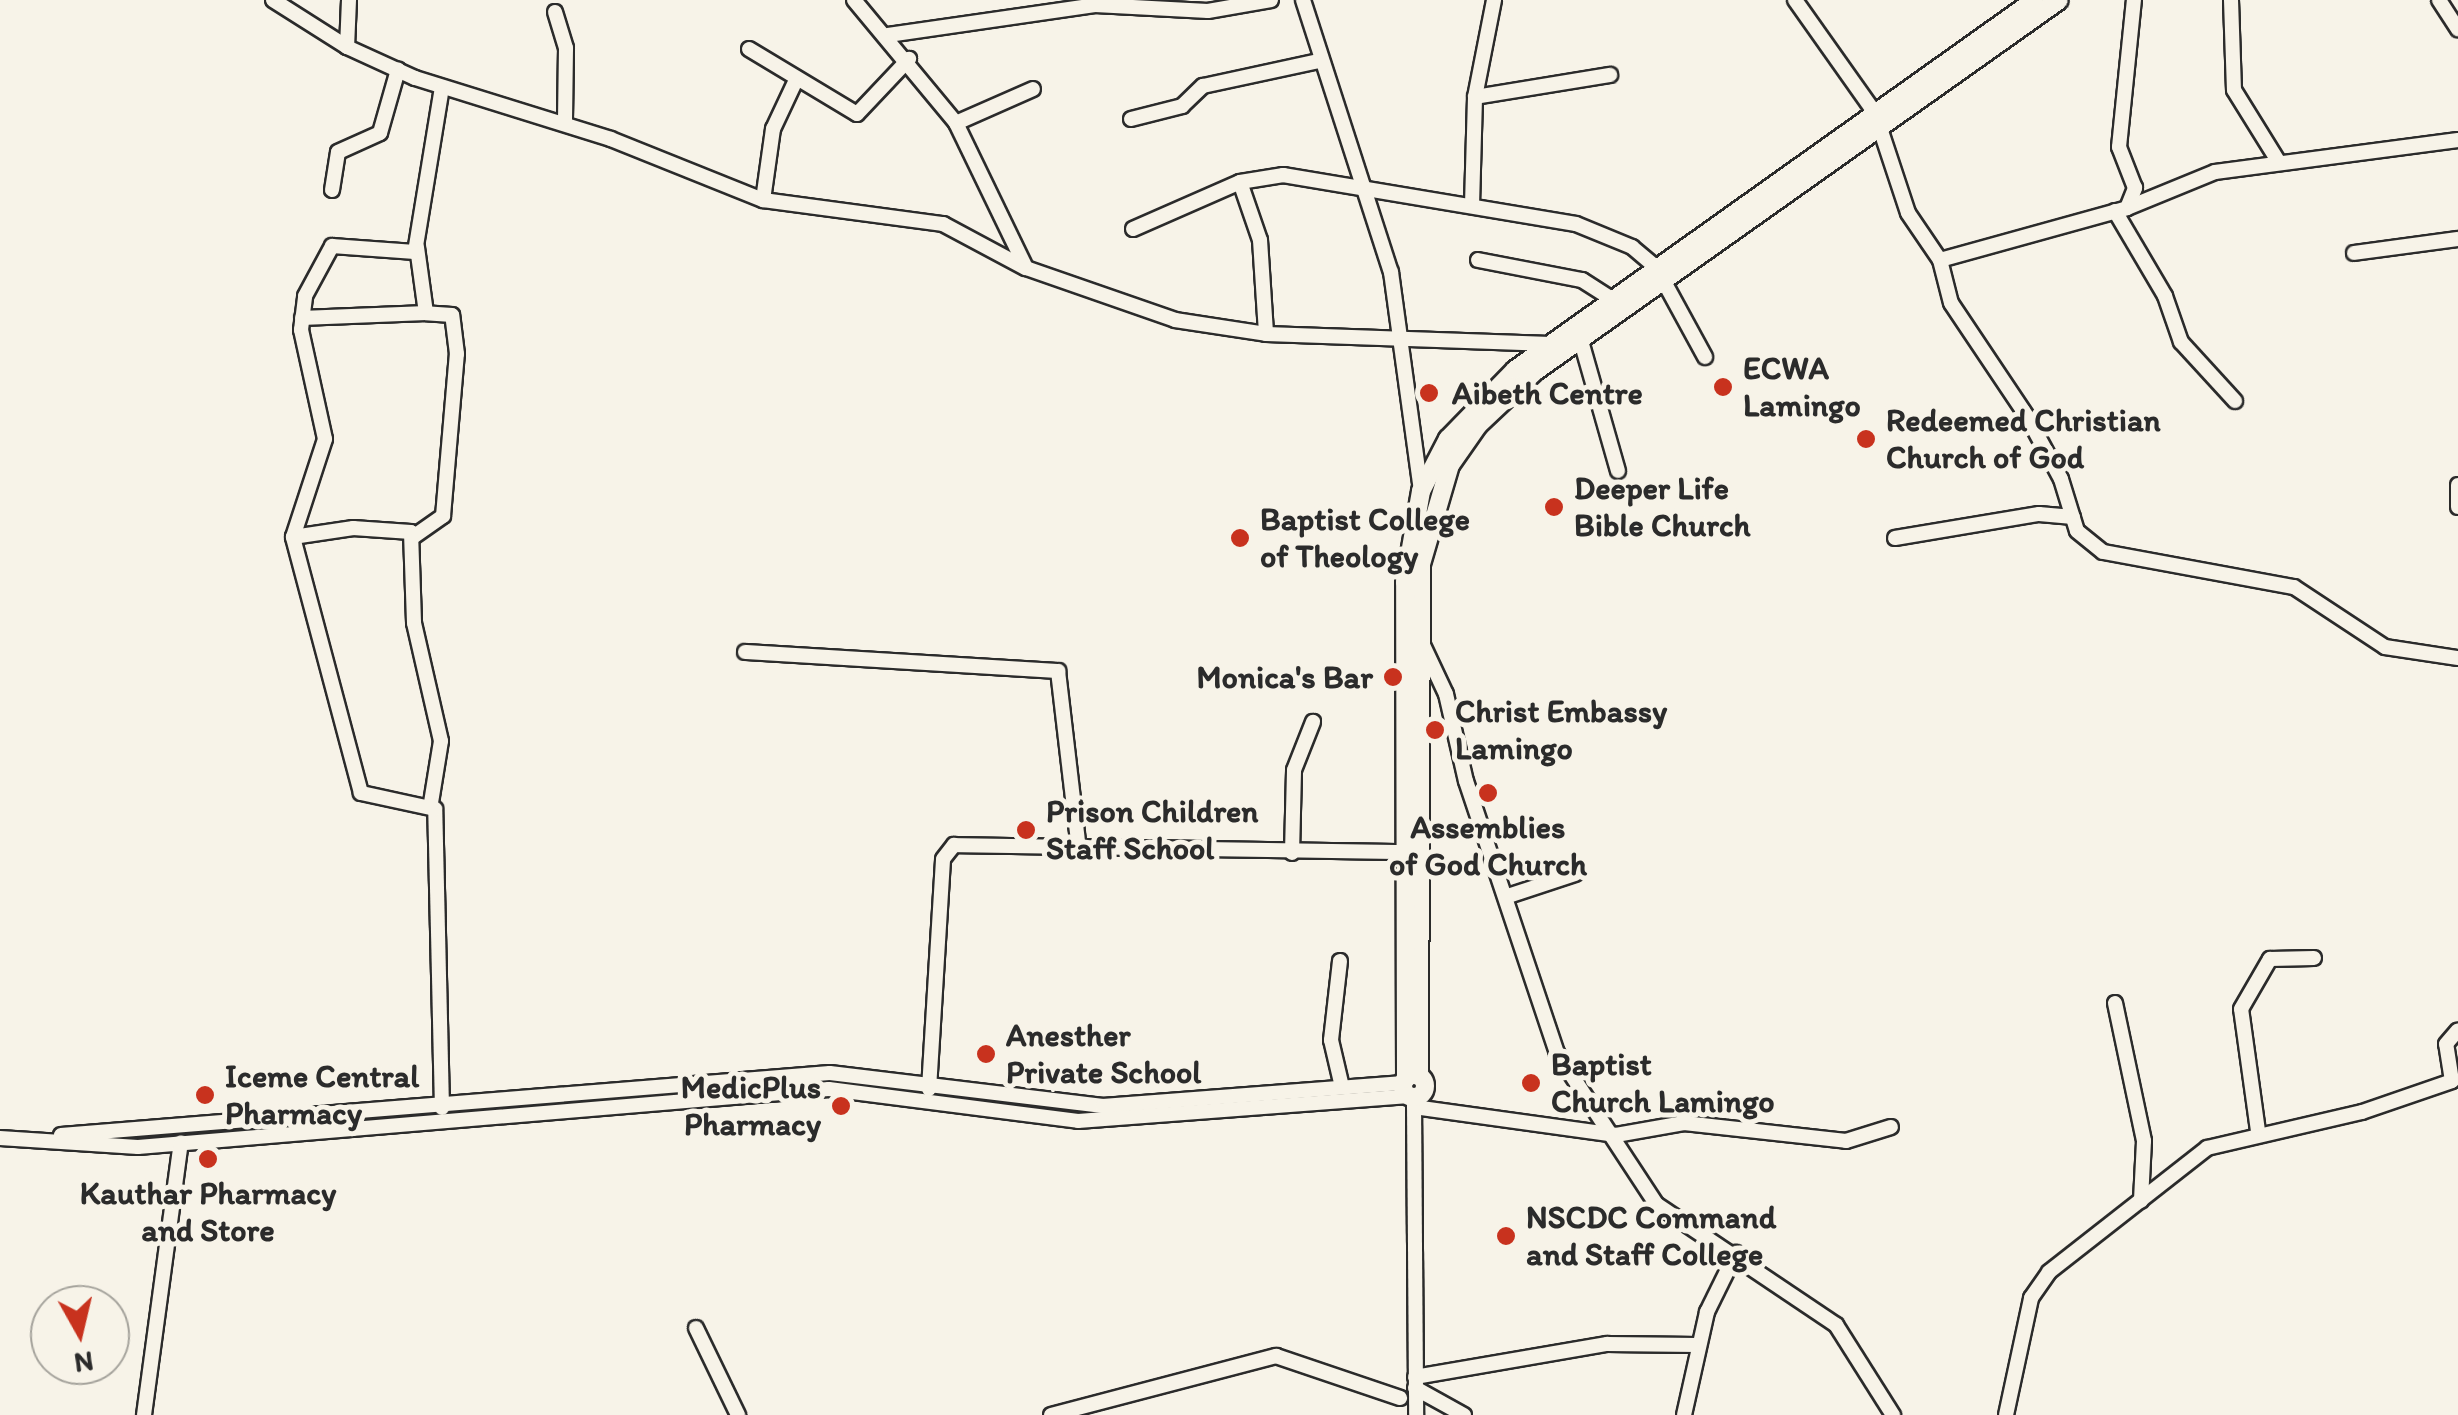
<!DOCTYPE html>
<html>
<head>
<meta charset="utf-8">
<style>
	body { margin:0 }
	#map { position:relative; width:2458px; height:1415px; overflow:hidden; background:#f7f3e8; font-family:Itim,sans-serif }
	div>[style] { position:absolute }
	.roads { filter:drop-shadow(2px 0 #2b2b2b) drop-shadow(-2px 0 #2b2b2b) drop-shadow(0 2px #2b2b2b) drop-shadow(0 -2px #2b2b2b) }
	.minor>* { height:14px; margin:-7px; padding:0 7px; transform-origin:7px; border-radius:7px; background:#f7f3e8 }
	.major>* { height:18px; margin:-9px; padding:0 9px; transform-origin:9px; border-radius:9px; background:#f7f3e8 }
	.major>.ring { margin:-9px; padding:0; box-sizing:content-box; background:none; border:18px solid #f7f3e8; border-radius:50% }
	.dots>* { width:28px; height:28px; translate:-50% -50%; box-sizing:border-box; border:5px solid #f7f3e8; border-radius:50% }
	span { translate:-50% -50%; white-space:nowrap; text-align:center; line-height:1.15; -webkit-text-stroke:10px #f7f3e8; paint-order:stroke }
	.poi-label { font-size:32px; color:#2b2b2b; font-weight:700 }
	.left { translate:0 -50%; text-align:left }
	.right { translate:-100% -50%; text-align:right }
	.north { position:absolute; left:30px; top:1285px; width:100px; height:100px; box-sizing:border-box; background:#f7f3e8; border:2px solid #a5a39c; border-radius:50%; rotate:172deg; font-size:28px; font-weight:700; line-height:40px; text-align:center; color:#2b2b2b }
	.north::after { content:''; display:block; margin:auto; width:35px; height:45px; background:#c8321e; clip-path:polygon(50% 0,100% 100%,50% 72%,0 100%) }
</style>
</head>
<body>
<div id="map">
	<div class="roads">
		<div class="minor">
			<div style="left:273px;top:0;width:88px;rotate:32.4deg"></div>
			<div style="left:349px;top:0;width:47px;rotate:92.4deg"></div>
			<div style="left:347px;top:47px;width:75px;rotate:24.5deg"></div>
			<div style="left:415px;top:78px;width:205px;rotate:17.3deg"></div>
			<div style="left:611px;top:139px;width:164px;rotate:21.9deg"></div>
			<div style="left:763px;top:200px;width:182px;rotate:7.6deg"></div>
			<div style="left:943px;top:224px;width:93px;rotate:28.2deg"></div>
			<div style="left:854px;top:0;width:160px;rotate:50.3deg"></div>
			<div style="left:956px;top:123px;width:161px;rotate:64.2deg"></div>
			<div style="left:1026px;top:268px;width:158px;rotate:19.2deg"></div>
			<div style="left:1175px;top:320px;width:92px;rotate:8.7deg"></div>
			<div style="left:1266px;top:334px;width:285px;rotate:2deg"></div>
			<div style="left:1303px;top:0;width:286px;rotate:72.1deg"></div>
			<div style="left:1391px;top:272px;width:221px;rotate:82.2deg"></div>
			<div style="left:1795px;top:0;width:138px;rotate:54.7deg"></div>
			<div style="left:1875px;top:113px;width:105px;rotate:71.7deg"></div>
			<div style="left:1908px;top:213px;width:57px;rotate:55.8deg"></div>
			<div style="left:1940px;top:260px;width:194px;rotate:-15.5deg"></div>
			<div style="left:2127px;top:208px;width:95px;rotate:-22.2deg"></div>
			<div style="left:2215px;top:172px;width:245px;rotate:-7.5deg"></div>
			<div style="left:2231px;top:0;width:90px;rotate:88.1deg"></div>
			<div style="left:2234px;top:90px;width:84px;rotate:58.2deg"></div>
			<div style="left:2439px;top:0;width:35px;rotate:57deg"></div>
			<div style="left:555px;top:12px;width:38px;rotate:73deg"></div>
			<div style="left:566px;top:48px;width:76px;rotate:90.8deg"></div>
			<div style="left:888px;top:35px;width:209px;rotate:-8.2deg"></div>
			<div style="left:1095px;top:5px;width:113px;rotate:3deg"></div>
			<div style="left:1208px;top:11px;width:64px;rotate:-9.9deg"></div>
			<div style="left:749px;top:49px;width:126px;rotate:31deg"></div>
			<div style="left:857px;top:114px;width:76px;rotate:-46.6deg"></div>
			<div style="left:1475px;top:97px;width:137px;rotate:-9.3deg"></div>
			<div style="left:1131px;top:119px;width:53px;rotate:-14.3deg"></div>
			<div style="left:1182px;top:106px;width:29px;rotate:-44deg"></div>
			<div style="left:1203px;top:86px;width:119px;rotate:-12.2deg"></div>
			<div style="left:956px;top:123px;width:84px;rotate:-23.8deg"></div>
			<div style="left:1240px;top:182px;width:61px;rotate:71deg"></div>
			<div style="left:1260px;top:240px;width:94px;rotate:86.3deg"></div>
			<div style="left:332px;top:190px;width:38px;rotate:-81deg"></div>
			<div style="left:338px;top:152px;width:46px;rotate:-24.3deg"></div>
			<div style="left:380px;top:133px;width:66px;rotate:-74.1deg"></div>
			<div style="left:763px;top:200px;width:72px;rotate:-82deg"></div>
			<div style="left:773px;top:129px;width:56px;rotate:-64.8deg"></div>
			<div style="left:1472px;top:205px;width:108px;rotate:-88.4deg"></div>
			<div style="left:1475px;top:97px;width:99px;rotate:-78.9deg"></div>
			<div style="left:2127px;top:208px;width:22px;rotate:-68deg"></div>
			<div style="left:2135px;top:188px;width:44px;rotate:-111.3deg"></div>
			<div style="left:2119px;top:147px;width:148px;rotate:-84.2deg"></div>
			<div style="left:2115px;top:211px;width:99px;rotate:59.5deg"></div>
			<div style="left:2165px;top:296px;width:49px;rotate:70.8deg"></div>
			<div style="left:2181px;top:342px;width:80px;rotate:47.5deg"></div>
			<div style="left:1133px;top:229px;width:117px;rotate:-23.7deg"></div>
			<div style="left:1240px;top:182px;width:44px;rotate:-9.2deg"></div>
			<div style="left:1283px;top:175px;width:297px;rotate:9.5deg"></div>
			<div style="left:1576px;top:224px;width:61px;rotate:22.3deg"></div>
			<div style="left:1632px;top:247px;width:30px;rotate:40deg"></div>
			<div style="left:2354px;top:253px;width:105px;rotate:-7.7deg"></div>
			<div style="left:1478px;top:260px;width:106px;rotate:10.9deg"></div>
			<div style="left:1582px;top:280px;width:43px;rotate:32.6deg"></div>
			<div style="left:1940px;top:260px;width:44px;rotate:75.7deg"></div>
			<div style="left:1951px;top:303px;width:138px;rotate:56.2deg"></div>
			<div style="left:2028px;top:418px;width:69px;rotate:61.6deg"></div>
			<div style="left:2061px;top:479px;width:54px;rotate:72.9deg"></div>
			<div style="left:2077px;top:531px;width:33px;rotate:39deg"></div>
			<div style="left:2103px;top:552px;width:194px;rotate:10.4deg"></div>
			<div style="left:2294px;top:587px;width:109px;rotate:33.4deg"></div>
			<div style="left:2385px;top:647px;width:74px;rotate:8.6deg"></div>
			<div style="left:1662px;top:278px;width:90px;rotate:61.4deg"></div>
			<div style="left:302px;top:318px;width:124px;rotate:-2.3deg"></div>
			<div style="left:1581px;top:341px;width:135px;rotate:74.1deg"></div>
			<div style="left:2458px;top:485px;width:22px;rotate:90deg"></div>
			<div style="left:293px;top:537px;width:61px;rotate:-8.5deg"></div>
			<div style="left:353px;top:528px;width:58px;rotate:3.9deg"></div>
			<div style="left:411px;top:532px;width:91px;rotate:88.1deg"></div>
			<div style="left:414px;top:623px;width:121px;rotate:77.1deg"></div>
			<div style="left:441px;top:741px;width:63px;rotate:99.2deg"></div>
			<div style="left:413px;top:537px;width:37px;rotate:-35deg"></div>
			<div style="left:443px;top:516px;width:163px;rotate:-85.1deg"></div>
			<div style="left:457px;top:354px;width:39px;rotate:-97deg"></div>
			<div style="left:452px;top:315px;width:26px;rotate:-176deg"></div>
			<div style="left:426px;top:313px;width:67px;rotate:-97.8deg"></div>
			<div style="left:1895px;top:538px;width:146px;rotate:-9.5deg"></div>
			<div style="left:2039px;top:514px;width:34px;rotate:5deg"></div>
			<div style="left:1422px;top:643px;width:56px;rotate:64.8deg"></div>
			<div style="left:1446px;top:694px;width:89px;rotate:77.1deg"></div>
			<div style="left:1466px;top:781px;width:287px;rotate:71.5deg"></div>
			<div style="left:1557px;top:1053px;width:181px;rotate:56.7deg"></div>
			<div style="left:1656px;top:1204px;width:217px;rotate:33.9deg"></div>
			<div style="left:1836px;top:1325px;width:107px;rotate:57.7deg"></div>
			<div style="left:745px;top:652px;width:314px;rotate:3.5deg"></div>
			<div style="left:1058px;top:671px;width:180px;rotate:83.3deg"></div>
			<div style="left:1292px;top:853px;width:83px;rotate:-88.6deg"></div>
			<div style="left:1294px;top:770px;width:52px;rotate:-68.4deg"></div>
			<div style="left:1508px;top:896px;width:71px;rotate:-18.2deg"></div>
			<div style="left:1340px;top:961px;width:80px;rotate:96.5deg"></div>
			<div style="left:1331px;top:1040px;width:48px;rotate:76.8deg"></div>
			<div style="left:2115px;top:1003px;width:141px;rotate:78.1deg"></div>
			<div style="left:2144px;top:1141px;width:60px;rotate:92.9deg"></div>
			<div style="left:929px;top:1089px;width:230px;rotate:-86.5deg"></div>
			<div style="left:943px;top:859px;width:18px;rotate:-52deg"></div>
			<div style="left:954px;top:845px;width:451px;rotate:0.9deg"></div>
			<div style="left:1414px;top:1103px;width:312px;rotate:89.6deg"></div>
			<div style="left:1414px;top:1107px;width:204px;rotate:7.9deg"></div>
			<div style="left:1616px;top:1135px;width:69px;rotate:-10deg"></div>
			<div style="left:1684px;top:1123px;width:163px;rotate:6.3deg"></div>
			<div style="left:1846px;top:1141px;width:47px;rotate:-17.3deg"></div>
			<div style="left:442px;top:1108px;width:299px;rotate:-91.3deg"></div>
			<div style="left:435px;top:809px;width:76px;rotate:-167.8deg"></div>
			<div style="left:361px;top:793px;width:265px;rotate:-104.9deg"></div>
			<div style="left:293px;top:537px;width:103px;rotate:-71.9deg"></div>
			<div style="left:325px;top:439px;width:112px;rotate:-102.4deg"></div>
			<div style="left:301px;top:330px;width:34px;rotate:-83deg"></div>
			<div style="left:305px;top:296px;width:57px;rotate:-61.6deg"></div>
			<div style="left:332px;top:246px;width:83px;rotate:4.1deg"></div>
			<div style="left:415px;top:252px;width:166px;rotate:-80.7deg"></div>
			<div style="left:2258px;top:1131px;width:123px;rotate:-97.9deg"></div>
			<div style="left:2241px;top:1009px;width:58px;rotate:-59.9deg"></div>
			<div style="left:2270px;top:959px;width:44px;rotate:-1.3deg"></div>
			<div style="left:61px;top:1135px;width:771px;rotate:-4.61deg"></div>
			<div style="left:830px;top:1073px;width:275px;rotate:6.9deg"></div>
			<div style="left:1103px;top:1106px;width:301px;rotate:-4.4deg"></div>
			<div style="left:0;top:1138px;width:138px;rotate:3.7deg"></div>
			<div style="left:138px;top:1147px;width:693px;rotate:-4.8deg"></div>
			<div style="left:829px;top:1089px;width:251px;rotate:7.3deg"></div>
			<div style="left:1078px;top:1121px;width:332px;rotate:-4.3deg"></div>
			<div style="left:696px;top:1328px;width:97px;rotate:64.2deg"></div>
			<div style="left:1415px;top:1377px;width:195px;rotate:-9.8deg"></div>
			<div style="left:1607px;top:1344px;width:90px;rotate:0.6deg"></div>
			<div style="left:1415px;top:1388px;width:56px;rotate:28.9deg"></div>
			<div style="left:144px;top:1415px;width:275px;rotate:-82.3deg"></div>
			<div style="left:1051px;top:1415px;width:233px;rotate:-14.7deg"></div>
			<div style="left:1276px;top:1356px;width:131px;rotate:18.7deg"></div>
			<div style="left:1684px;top:1415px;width:106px;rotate:-77.4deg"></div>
			<div style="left:1707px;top:1312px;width:66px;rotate:-63.8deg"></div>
			<div style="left:2006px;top:1415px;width:120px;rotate:-77.9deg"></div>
			<div style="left:2031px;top:1298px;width:32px;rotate:-55deg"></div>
			<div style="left:2049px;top:1272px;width:201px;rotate:-38.1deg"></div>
			<div style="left:2207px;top:1148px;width:159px;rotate:-13.1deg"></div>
			<div style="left:2362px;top:1112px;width:95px;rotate:-19deg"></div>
			<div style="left:2452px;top:1081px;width:37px;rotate:-99deg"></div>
			<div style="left:2446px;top:1044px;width:18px;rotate:-49deg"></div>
		</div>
		<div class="major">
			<div class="ring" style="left:1403px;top:1075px;width:4px;height:4px"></div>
			<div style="left:1419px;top:1076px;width:512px;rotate:-89.78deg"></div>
			<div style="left:1421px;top:564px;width:103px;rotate:-73.7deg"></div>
			<div style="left:1450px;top:465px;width:49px;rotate:-55deg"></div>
			<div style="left:1478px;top:425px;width:77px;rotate:-43.4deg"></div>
			<div style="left:1534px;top:372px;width:643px;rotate:-35.32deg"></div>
			<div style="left:1406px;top:1079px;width:497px;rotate:-90.1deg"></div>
			<div style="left:1405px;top:582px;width:92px;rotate:-80deg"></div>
			<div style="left:1421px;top:491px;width:59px;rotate:-62.6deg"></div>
			<div style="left:1448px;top:439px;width:96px;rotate:-45.8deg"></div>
			<div style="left:1515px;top:370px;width:638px;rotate:-35.43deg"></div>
		</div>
	</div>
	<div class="dots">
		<div style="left:1723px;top:387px;background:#c8321e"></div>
		<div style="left:1429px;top:393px;background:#c8321e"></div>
		<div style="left:1866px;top:439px;background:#c8321e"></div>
		<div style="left:1554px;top:507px;background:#c8321e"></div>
		<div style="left:1240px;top:538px;background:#c8321e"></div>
		<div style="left:1393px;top:677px;background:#c8321e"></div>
		<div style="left:1435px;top:730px;background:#c8321e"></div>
		<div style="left:1488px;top:793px;background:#c8321e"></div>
		<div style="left:1026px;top:830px;background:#c8321e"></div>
		<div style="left:986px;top:1054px;background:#c8321e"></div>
		<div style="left:1531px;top:1083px;background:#c8321e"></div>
		<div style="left:205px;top:1095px;background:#c8321e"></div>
		<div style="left:841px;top:1106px;background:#c8321e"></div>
		<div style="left:208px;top:1159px;background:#c8321e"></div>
		<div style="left:1506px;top:1236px;background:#c8321e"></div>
	</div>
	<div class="poi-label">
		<span class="left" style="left:1743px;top:387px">ECWA<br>Lamingo</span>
		<span class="left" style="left:1452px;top:393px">Aibeth Centre</span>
		<span class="left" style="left:1886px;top:439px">Redeemed Christian<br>Church of God</span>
		<span class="left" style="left:1574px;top:507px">Deeper Life<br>Bible Church</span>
		<span class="left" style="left:1260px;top:538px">Baptist College<br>of Theology</span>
		<span class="right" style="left:1373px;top:677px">Monica's Bar</span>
		<span class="left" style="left:1455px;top:730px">Christ Embassy<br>Lamingo</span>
		<span class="left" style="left:1046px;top:830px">Prison Children<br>Staff School</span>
		<span style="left:1488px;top:846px">Assemblies<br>of God Church</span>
		<span class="left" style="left:1006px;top:1054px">Anesther<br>Private School</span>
		<span class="left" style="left:1551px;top:1083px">Baptist<br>Church Lamingo</span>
		<span class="left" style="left:225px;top:1095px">Iceme Central<br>Pharmacy</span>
		<span class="right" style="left:821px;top:1106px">MedicPlus<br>Pharmacy</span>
		<span style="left:208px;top:1212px">Kauthar Pharmacy<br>and Store</span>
		<span class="left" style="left:1526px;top:1236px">NSCDC Command<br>and Staff College</span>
	</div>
	<div class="north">N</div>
</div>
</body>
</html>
